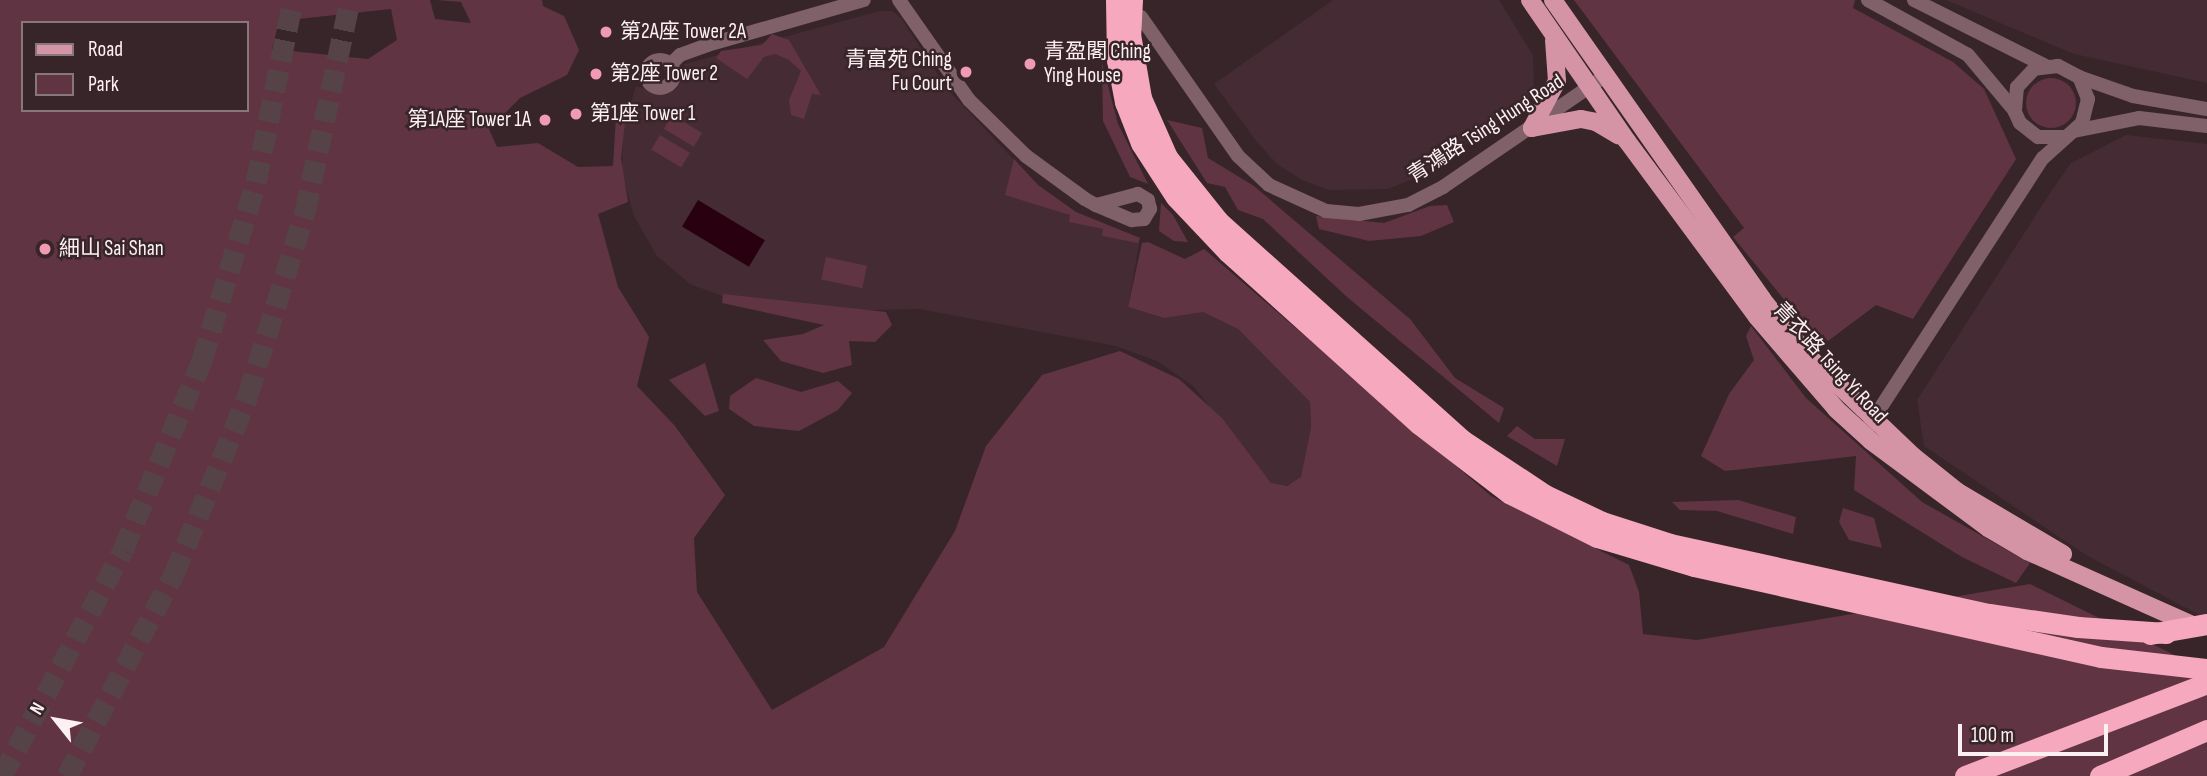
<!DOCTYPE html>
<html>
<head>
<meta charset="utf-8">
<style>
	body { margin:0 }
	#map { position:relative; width:2207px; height:776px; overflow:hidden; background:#38252a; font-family:"Sofia Sans Condensed","Noto Sans TC",sans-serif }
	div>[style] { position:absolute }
	.built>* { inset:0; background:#452b33 }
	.green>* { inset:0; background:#603442; transform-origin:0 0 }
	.round { border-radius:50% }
	.water>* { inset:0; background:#28000f; transform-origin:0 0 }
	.highway-tunnel>* { height:21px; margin-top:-10.5px; transform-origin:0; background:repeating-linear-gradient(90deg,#564348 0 21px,transparent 0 31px) }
	.minor>* { height:14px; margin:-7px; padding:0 7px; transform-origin:7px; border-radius:7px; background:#806069 }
	.minor>.ring { margin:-7px; padding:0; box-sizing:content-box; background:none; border:14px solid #806069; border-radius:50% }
	.major>* { height:18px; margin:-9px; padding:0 9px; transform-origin:9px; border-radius:9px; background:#d494a6 }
	.highway>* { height:21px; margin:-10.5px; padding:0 10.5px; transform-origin:10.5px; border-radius:10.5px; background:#f6a8bf }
	.highway-bridge>* { height:21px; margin:-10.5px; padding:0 10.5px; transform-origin:10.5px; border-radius:10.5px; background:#f6a8bf }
	.dots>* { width:19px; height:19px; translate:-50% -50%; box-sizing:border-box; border:4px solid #38252a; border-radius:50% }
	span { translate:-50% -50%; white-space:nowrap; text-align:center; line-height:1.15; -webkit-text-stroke:5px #38252a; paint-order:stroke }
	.poi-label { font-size:21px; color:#fdf0f3 }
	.left { translate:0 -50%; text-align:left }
	.right { translate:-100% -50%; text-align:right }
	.street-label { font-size:21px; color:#fdf0f3 }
	.legend { position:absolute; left:21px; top:21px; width:228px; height:91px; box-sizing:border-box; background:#38252a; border:2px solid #87767a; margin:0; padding:9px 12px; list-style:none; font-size:21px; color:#fdf0f3 }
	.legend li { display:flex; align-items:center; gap:14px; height:35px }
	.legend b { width:35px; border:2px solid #87767a }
	.north { position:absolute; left:21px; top:685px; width:70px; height:70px; -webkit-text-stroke:5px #38252a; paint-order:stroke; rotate:301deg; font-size:19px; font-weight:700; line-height:28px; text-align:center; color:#fdf0f3 }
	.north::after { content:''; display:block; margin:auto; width:24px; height:32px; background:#fdf0f3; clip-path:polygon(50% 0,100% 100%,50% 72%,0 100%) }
	.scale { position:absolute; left:1958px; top:724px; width:150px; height:32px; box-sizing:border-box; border:4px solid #fdf0f3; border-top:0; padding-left:9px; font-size:21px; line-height:24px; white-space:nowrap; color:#fdf0f3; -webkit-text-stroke:5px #38252a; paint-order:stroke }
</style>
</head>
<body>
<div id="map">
	<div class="built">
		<div style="clip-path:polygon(1333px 0,1499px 0,1533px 55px,1534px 90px,1519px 109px,1415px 178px,1388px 189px,1329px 190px,1302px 180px,1277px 164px,1257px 142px,1214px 84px)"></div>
		<div style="clip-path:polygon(1946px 0,2207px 0,2207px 83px,2074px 54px)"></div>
		<div style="clip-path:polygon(880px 11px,892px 11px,901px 18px,948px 90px,1038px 185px,1076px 212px,1140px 238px,1128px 307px,1164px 318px,1203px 311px,1238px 329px,1310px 402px,1311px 428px,1304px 472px,1298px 481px,1282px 487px,1271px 483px,1193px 386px,1157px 361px,1116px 346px,919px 309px,827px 311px,730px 299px,690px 284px,657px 256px,634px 216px,622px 173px,623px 129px,636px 86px,666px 95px,677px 88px,685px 64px)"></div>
		<div style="clip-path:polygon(2126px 135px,2207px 144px,2207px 619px,2086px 555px,1924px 446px,1917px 400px,2052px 190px,2071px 163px)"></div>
	</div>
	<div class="green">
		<div style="clip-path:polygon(evenodd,0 0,430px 0,435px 19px,471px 23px,461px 2px,436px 0,542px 0,543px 6px,564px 16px,579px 50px,567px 75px,520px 98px,489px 129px,497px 147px,538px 143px,578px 167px,613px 166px,616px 116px,626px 114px,621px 158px,628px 202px,598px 214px,618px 287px,649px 337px,637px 386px,675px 426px,725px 495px,694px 538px,697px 592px,772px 710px,884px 647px,955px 531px,986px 446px,1042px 375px,1120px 351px,1179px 379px,1222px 418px,1271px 483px,1287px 486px,1301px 477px,1311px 428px,1310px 402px,1238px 329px,1203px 312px,1164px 318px,1128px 307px,1142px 243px,1148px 242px,1185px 259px,1204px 249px,1491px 496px,1629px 565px,1639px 592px,1643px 634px,1697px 640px,2030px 584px,2207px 671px,2207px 776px,0 776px,0 0,391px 9px,397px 40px,368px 59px,272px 49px,279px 21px,391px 9px,0 0,23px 23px,247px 23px,247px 110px,23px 110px,23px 23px)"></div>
		<div style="clip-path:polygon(1574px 0,1855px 0,1853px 8px,1953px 62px,1984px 89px,2016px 159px,1913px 319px,1876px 305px,1828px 341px,1805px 325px,1733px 237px,1744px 228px)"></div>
		<div style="clip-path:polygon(772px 34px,789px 40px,821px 95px,812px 94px,804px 119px,791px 115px,789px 100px,801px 71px,789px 60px,775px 54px,764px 57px,747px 79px,716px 58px,721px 51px,762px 45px)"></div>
		<div style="clip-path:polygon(1102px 63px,1118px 124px,1148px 184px,1130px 177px,1103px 121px)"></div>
		<div class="round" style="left:2026px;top:78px;width:50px;height:50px"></div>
		<div style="left:672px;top:115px;width:35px;height:16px;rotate:31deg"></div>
		<div style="clip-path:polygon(1167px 120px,1202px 128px,1208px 158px,1254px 186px,1410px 319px,1455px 378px,1504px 408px,1499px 423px,1347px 297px,1263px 219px,1238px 210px,1225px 187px,1207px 183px)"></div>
		<div style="left:660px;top:135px;width:35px;height:17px;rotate:31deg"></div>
		<div style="clip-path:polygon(1014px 159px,1038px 185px,1076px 212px,1140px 238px,1138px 243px,1102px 236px,1103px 229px,1069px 222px,1070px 215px,1005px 195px)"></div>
		<div style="clip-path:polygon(1161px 203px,1173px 215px,1188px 242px,1174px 241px,1159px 231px)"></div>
		<div style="clip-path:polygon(1447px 205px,1454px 222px,1421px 236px,1369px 241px,1319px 229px,1316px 216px,1384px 223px,1430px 206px)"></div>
		<div style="left:826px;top:257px;width:42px;height:23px;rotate:12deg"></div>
		<div style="clip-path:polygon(723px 294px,886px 312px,892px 325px,875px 342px,849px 341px,852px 365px,823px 373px,781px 361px,763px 340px,803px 334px,824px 325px,722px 303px)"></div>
		<div style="clip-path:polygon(1751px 326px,1806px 398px,1922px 502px,2030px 563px,2016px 583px,1962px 557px,1854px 490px,1856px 456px,1725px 471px,1701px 456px,1729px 394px,1754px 360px,1746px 336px)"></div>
		<div style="clip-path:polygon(705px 363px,719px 411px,705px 416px,669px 380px)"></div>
		<div style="clip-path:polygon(756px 378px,801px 392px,838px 381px,852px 393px,838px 410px,799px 431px,754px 426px,729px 409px,730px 396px)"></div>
		<div style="clip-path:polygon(1517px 426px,1535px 439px,1565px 439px,1557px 466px,1507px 436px)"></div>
		<div style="clip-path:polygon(1738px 500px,1796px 517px,1793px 534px,1717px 511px,1680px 510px,1672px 502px)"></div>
		<div style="clip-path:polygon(1843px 508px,1874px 518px,1882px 548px,1849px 540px,1839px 522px)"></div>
	</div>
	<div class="water">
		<div style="left:698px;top:200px;width:78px;height:31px;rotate:31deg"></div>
	</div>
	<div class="highway-tunnel">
		<div style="left:2px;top:776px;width:256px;rotate:-61.8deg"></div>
		<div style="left:123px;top:550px;width:206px;rotate:-67.4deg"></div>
		<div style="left:202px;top:360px;width:186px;rotate:-73.1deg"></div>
		<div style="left:256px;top:182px;width:186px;rotate:-78.5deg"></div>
		<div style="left:67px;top:776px;width:229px;rotate:-62.1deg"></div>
		<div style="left:174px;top:574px;width:194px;rotate:-67.5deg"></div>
		<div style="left:248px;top:395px;width:192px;rotate:-72.7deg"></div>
		<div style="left:305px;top:212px;width:217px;rotate:-78deg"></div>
	</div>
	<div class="minor">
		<div style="left:899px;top:0;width:122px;rotate:55deg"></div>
		<div style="left:969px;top:100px;width:80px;rotate:44.5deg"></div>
		<div style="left:1026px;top:156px;width:73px;rotate:36.1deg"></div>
		<div style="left:1085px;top:199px;width:13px;rotate:29deg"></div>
		<div style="left:1096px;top:205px;width:39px;rotate:23deg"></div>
		<div style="left:1132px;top:220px;width:12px;rotate:-5deg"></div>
		<div style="left:1144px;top:219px;width:12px;rotate:-59deg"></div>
		<div style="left:1150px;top:209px;width:9px;rotate:-103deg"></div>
		<div style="left:1148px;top:200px;width:12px;rotate:-149deg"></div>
		<div style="left:1138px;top:194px;width:43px;rotate:165.3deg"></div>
		<div style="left:1868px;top:0;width:114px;rotate:28.8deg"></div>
		<div style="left:1968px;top:55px;width:73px;rotate:50deg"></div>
		<div style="left:1914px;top:0;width:148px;rotate:26.6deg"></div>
		<div style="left:1141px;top:17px;width:169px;rotate:55.1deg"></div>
		<div style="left:1238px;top:156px;width:42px;rotate:43.1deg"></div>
		<div style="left:1269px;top:185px;width:63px;rotate:24.5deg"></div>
		<div style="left:1326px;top:211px;width:33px;rotate:5deg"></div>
		<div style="left:1359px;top:214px;width:50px;rotate:-10.4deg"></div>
		<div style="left:1408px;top:205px;width:39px;rotate:-27deg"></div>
		<div style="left:1443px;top:187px;width:188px;rotate:-34.4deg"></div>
		<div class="ring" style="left:646px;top:60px;width:14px;height:14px"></div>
		<div style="left:670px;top:65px;width:14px;rotate:-45deg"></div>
		<div style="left:680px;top:55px;width:29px;rotate:-20deg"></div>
		<div style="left:707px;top:45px;width:163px;rotate:-16deg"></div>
		<div style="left:2079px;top:77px;width:57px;rotate:19.4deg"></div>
		<div style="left:2133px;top:96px;width:75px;rotate:10deg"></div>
		<div style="left:2074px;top:131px;width:66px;rotate:-11.3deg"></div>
		<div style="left:2139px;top:118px;width:68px;rotate:6.7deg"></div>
		<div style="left:1868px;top:427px;width:321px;rotate:-57deg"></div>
		<div style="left:2043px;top:158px;width:52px;rotate:-41.9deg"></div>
		<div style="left:2082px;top:123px;width:25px;rotate:-76deg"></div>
		<div style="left:2088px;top:99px;width:24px;rotate:-112deg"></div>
		<div style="left:2079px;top:77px;width:24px;rotate:-152deg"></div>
		<div style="left:2058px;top:66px;width:24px;rotate:173deg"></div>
		<div style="left:2034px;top:69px;width:25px;rotate:133deg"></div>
		<div style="left:2017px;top:87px;width:25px;rotate:95deg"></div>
		<div style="left:2015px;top:112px;width:12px;rotate:66deg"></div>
		<div style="left:2020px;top:123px;width:23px;rotate:38deg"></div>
		<div style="left:2038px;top:137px;width:25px"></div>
	</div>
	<div class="major">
		<div style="left:1530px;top:0;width:171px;rotate:55.5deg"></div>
		<div style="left:1627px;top:141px;width:219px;rotate:53.5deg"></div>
		<div style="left:1757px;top:317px;width:121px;rotate:49.3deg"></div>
		<div style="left:1836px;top:409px;width:47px;rotate:42.4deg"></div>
		<div style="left:1871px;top:441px;width:146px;rotate:36.6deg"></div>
		<div style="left:1988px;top:528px;width:45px;rotate:30.5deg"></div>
		<div style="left:2027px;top:551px;width:186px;rotate:24.1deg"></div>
		<div style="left:1553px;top:0;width:365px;rotate:55deg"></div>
		<div style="left:1762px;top:299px;width:75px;rotate:51deg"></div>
		<div style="left:1809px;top:357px;width:144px;rotate:43.6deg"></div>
		<div style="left:1913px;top:456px;width:58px;rotate:38.7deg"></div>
		<div style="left:1958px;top:492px;width:122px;rotate:30.6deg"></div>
		<div style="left:1532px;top:128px;width:53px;rotate:-62deg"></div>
		<div style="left:1557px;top:81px;width:41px;rotate:-94.2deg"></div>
		<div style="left:1532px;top:128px;width:50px;rotate:-10.4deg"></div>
		<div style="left:1581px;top:119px;width:15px;rotate:11deg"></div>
		<div style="left:1596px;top:122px;width:26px;rotate:31deg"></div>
	</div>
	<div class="highway">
		<div style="left:1116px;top:0;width:60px;rotate:89deg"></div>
		<div style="left:1117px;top:60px;width:43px;rotate:79.2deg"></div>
		<div style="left:1125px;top:102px;width:44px;rotate:68.7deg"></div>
		<div style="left:1141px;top:143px;width:64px;rotate:57.1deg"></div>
		<div style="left:1176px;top:197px;width:76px;rotate:46.6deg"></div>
		<div style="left:1228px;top:252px;width:257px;rotate:42deg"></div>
		<div style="left:1419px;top:424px;width:113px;rotate:37.5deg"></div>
		<div style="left:1509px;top:493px;width:98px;rotate:26.6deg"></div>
		<div style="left:1597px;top:537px;width:101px;rotate:16.6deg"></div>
		<div style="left:1694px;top:566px;width:417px;rotate:12.6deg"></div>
		<div style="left:2101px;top:657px;width:107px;rotate:6.5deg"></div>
		<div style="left:1141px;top:98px;width:64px;rotate:66.2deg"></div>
		<div style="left:1167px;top:157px;width:82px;rotate:51.4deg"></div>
		<div style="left:1218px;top:221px;width:328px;rotate:41.9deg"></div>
		<div style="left:1462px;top:440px;width:100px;rotate:33.5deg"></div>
		<div style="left:1545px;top:495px;width:63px;rotate:25.3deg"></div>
		<div style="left:1602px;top:522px;width:71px;rotate:17.9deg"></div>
		<div style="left:1670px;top:544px;width:327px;rotate:12.4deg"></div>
		<div style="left:1989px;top:614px;width:90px;rotate:8.3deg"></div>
		<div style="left:2078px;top:627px;width:88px;rotate:3.9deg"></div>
		<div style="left:1965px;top:776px;width:259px;rotate:-21deg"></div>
		<div style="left:2100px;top:776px;width:116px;rotate:-23.3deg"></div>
	</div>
	<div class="highway-bridge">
		<div style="left:1132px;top:0;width:34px;rotate:93deg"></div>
		<div style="left:1130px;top:34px;width:65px;rotate:80.2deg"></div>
		<div style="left:2150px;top:634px;width:58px;rotate:-10deg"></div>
	</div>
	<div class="dots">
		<div style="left:606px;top:32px;background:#f19ab4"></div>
		<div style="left:1030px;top:64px;background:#f19ab4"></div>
		<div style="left:966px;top:72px;background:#f19ab4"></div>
		<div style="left:596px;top:74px;background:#f19ab4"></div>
		<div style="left:576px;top:114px;background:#f19ab4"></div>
		<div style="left:545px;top:120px;background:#f19ab4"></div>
		<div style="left:45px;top:249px;background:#f19ab4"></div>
	</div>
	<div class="poi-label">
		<span class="left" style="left:620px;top:32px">第2A座 Tower 2A</span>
		<span class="left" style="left:1044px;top:64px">青盈閣 Ching<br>Ying House</span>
		<span class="right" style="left:952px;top:72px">青富苑 Ching<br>Fu Court</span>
		<span class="left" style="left:610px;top:74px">第2座 Tower 2</span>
		<span class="left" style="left:590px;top:114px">第1座 Tower 1</span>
		<span class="right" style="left:531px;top:120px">第1A座 Tower 1A</span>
		<span class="left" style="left:59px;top:249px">細山 Sai Shan</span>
	</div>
	<div class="street-label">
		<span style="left:1486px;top:129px;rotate:-33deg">青鴻路 Tsing Hung Road</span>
		<span style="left:1830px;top:363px;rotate:47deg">青衣路 Tsing Yi Road</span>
	</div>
	<ul class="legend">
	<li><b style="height:9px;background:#d494a6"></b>Road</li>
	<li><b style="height:19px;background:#603442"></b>Park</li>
	</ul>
	<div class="north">N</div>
	<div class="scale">100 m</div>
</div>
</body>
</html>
